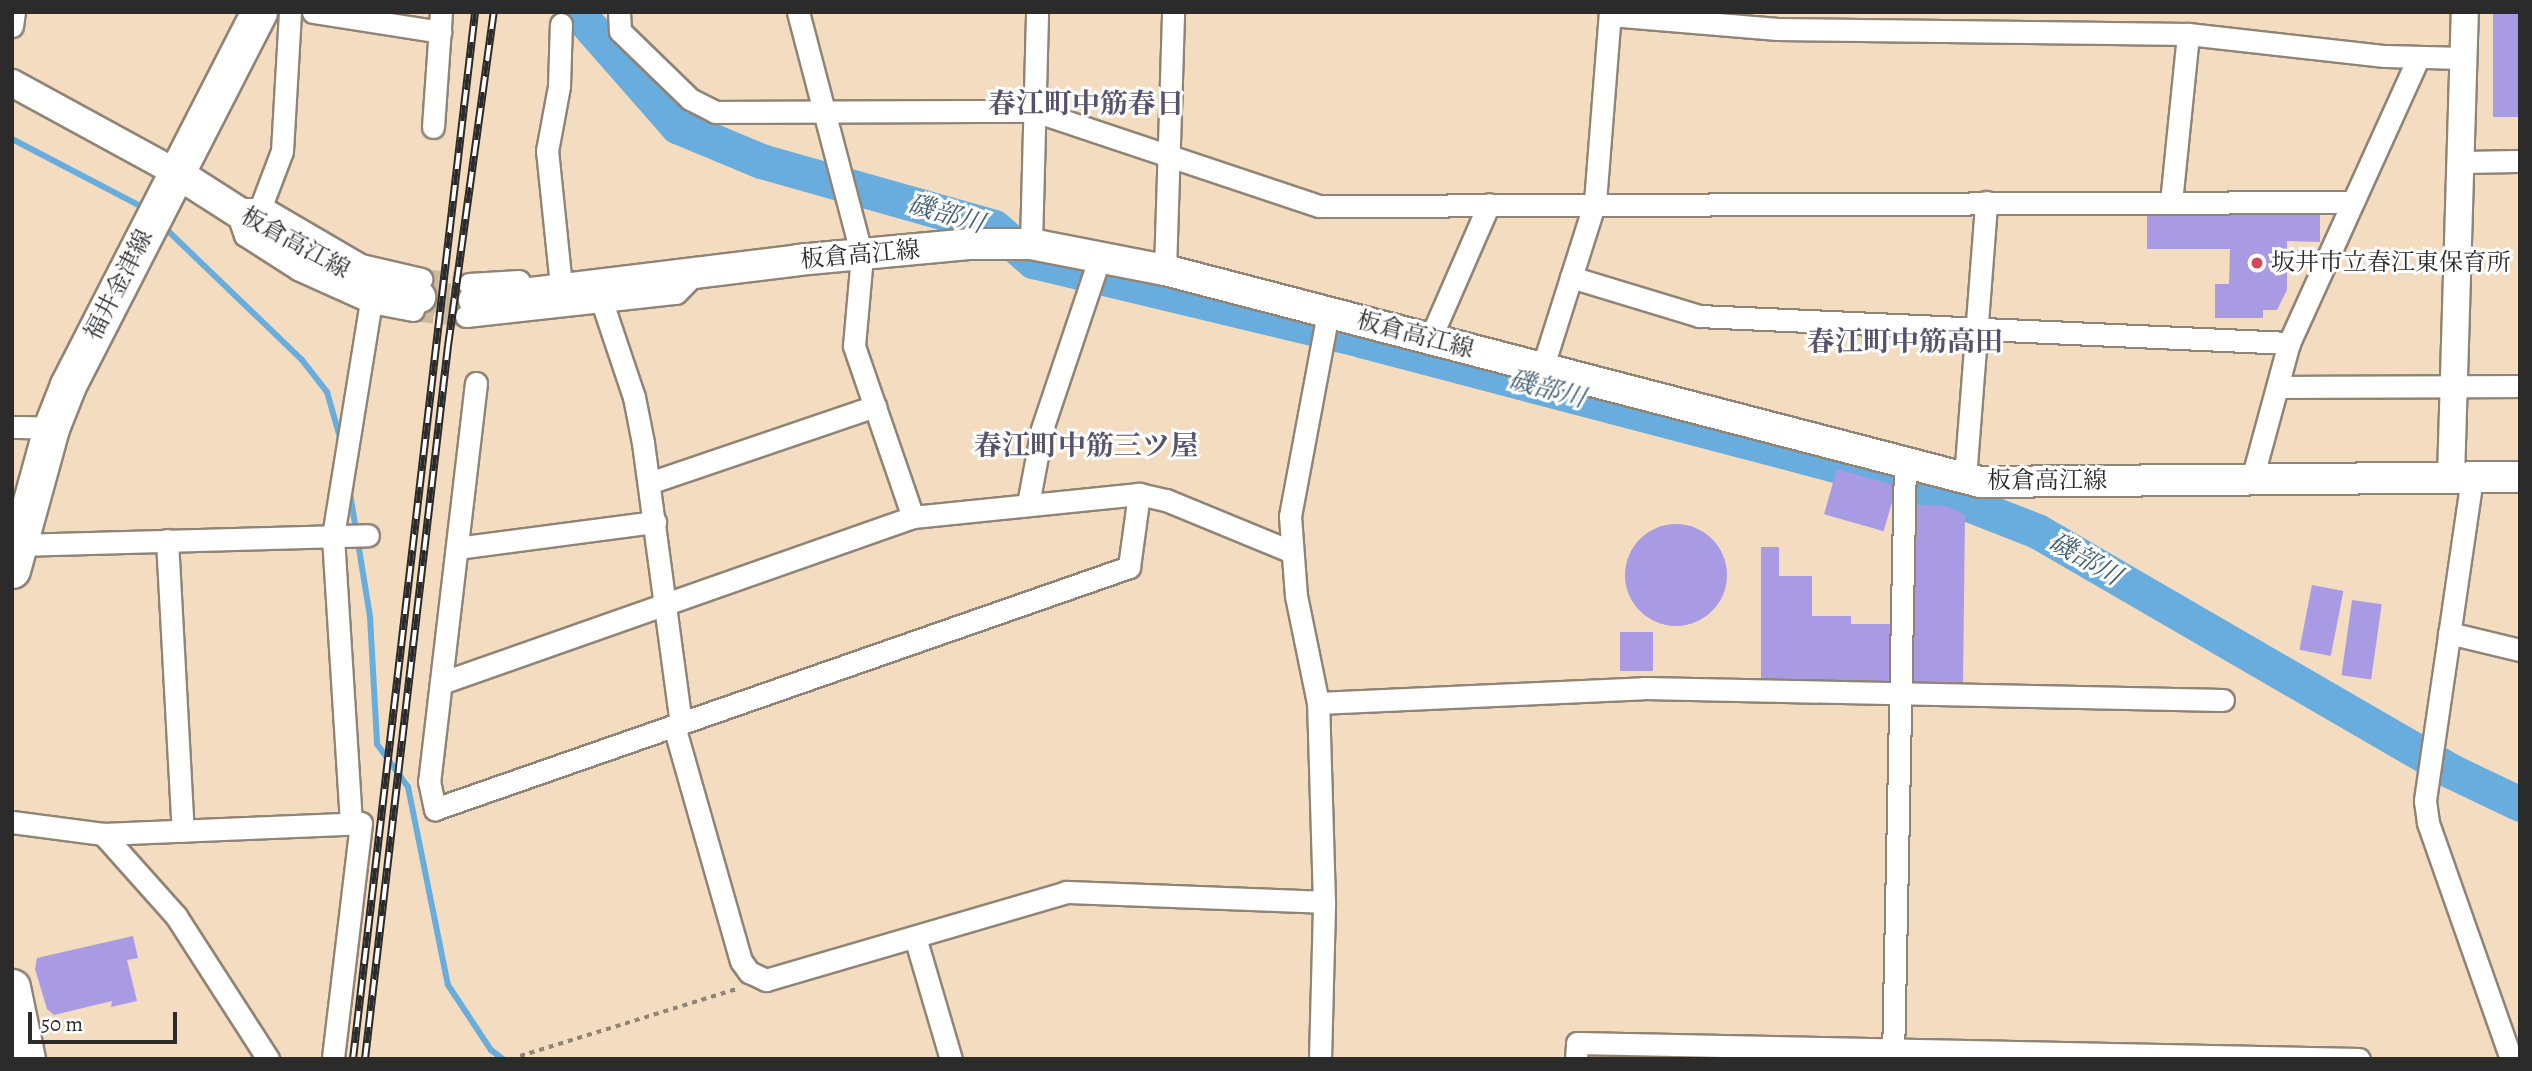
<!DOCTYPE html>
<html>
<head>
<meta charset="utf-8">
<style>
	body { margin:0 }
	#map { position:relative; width:2532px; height:1071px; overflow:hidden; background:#f4dcc0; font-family:Alegreya,"Noto Serif JP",serif }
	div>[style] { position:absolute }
	.stream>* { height:6px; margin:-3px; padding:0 3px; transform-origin:3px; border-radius:3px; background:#68adde }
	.river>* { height:35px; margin:-17.5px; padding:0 17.5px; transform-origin:17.5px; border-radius:17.5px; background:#68adde }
	.building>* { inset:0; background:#a89be4; transform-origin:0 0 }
	.round { border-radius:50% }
	.minor-tunnel>* { height:21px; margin-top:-10.5px; transform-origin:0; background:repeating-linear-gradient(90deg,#ccb9a2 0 21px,transparent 0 31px) }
	.secondary-tunnel>* { height:30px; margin-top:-15px; transform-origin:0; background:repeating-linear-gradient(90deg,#ccb9a2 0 30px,transparent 0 45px) }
	.path>* { height:3.5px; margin-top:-1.75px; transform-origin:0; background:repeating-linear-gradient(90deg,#908476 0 5px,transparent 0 10px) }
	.roads { filter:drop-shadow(2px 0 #908476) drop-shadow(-2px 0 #908476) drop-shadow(0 2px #908476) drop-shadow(0 -2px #908476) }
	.minor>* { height:21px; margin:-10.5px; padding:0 10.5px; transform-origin:10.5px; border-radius:10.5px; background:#fff }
	.tertiary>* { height:26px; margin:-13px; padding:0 13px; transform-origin:13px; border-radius:13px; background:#fff }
	.secondary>* { height:30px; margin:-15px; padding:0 15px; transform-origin:15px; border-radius:15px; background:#fff }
	.primary>* { height:35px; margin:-17.5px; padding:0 17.5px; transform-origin:17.5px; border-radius:17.5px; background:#fff }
	.rail>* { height:8px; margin-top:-4px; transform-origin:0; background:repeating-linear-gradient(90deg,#fff 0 16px,#2b2b2b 0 32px); box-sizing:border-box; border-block:2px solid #2b2b2b }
	.dots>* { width:19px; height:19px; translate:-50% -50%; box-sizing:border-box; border:4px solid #fff; border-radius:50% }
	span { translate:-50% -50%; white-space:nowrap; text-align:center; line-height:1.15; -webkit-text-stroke:6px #fff; paint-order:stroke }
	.street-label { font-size:24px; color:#2b2b2b }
	.poi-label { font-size:24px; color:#2b2b2b }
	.left { translate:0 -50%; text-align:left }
	.water-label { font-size:26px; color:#435f73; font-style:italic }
	.quarter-label { font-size:28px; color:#57526c; font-weight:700 }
	.frame { position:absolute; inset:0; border:14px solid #2b2b2b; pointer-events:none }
	.scale { position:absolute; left:28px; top:1012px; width:149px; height:32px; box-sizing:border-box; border:4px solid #2b2b2b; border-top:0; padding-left:9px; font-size:21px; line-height:24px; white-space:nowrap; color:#2b2b2b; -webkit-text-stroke:5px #fff; paint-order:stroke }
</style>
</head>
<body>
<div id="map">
	<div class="stream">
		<div style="left:12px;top:139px;width:144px;rotate:27.6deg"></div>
		<div style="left:166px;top:229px;width:189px;rotate:43.9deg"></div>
		<div style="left:302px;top:360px;width:41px;rotate:52deg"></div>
		<div style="left:327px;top:392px;width:51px;rotate:74.1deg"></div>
		<div style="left:349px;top:487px;width:132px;rotate:80.8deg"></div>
		<div style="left:370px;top:617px;width:127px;rotate:86.8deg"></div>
		<div style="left:377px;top:744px;width:53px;rotate:54.2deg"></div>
		<div style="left:408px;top:787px;width:202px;rotate:78.6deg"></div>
		<div style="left:448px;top:985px;width:78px;rotate:56.5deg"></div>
		<div style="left:491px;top:1050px;width:15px;rotate:37deg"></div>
	</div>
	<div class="river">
		<div style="left:577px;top:12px;width:152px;rotate:48.7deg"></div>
		<div style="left:677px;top:126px;width:91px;rotate:22.6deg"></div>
		<div style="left:761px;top:161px;width:242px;rotate:15.8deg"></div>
		<div style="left:994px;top:227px;width:52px;rotate:41.1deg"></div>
		<div style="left:1033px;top:261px;width:337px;rotate:13.5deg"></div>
		<div style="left:1361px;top:340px;width:518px;rotate:14.76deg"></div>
		<div style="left:1862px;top:472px;width:81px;rotate:15.1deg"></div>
		<div style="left:1940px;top:493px;width:104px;rotate:21.4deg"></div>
		<div style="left:2037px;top:531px;width:479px;rotate:30.1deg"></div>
		<div style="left:2451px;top:771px;width:76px;rotate:25.6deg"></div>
	</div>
	<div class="building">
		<div style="left:2493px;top:12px;width:27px;height:105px"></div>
		<div style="clip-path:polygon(2147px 210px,2320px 211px,2320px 242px,2287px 241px,2287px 290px,2277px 310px,2263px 310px,2263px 318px,2215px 318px,2215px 284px,2229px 284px,2230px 249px,2147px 249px)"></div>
		<div style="left:1837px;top:469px;width:62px;height:47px;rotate:16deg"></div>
		<div style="clip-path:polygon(1911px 505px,1946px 506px,1965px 515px,1963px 683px,1907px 683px)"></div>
		<div class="round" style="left:1625px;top:524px;width:102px;height:102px"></div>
		<div style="clip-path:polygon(1761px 547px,1779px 547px,1779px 576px,1812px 576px,1812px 616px,1851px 616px,1851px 624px,1891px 624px,1891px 681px,1761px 681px)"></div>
		<div style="left:2312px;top:585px;width:32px;height:66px;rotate:11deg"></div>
		<div style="left:2352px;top:600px;width:30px;height:76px;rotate:8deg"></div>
		<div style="left:1620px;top:632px;width:33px;height:39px"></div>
		<div style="clip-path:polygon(133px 936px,138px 958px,127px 960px,137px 1001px,111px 1007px,112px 1001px,54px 1015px,47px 1009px,35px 969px,37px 958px)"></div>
	</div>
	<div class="minor-tunnel">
		<div style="left:421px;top:279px;width:48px;rotate:5.9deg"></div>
		<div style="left:413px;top:310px;width:53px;rotate:6.5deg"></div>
	</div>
	<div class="secondary-tunnel">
		<div style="left:420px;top:297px;width:54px;rotate:3.2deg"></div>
	</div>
	<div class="path">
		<div style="left:520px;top:1056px;width:229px;rotate:-17.2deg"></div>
	</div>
	<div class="roads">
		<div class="minor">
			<div style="left:313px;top:12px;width:129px;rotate:8.9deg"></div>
			<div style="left:619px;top:12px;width:19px;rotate:87deg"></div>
			<div style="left:620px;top:31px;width:98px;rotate:44.2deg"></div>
			<div style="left:690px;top:99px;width:28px;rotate:27deg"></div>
			<div style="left:715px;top:112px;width:320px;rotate:-0.2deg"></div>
			<div style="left:1035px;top:111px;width:299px;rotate:18.5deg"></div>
			<div style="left:1319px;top:206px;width:1032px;rotate:-0.22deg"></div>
			<div style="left:798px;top:12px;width:252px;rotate:75.3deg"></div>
			<div style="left:862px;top:256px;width:90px;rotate:95.1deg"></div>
			<div style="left:854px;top:346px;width:181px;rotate:71deg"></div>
			<div style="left:1610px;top:15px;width:168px;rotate:4.8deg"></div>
			<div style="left:1777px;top:29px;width:411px;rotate:0.7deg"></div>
			<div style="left:2188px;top:34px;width:198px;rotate:6.4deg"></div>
			<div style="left:2385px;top:56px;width:78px;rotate:1.5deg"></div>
			<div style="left:12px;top:26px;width:14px;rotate:-82deg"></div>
			<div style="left:433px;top:127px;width:115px;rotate:-86deg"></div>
			<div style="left:2460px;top:162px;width:60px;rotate:-1deg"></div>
			<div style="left:2171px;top:202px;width:169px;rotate:-84.2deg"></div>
			<div style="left:260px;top:209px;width:62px;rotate:-69.2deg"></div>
			<div style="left:282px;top:151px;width:139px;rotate:-86.7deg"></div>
			<div style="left:1031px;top:244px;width:232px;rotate:-88.5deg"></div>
			<div style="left:1165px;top:270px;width:258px;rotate:-88.2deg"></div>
			<div style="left:560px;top:276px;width:126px;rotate:-95.9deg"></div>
			<div style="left:547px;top:151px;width:66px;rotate:-79.5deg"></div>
			<div style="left:559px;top:86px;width:62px;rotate:-88.2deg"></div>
			<div style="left:1571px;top:277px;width:134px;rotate:16.9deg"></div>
			<div style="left:1699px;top:316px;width:591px;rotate:2.62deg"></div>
			<div style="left:469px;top:284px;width:50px;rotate:-3.4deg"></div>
			<div style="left:602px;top:302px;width:100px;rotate:71.4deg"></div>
			<div style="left:634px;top:397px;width:47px;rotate:78.9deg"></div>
			<div style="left:643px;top:443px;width:283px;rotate:82.3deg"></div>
			<div style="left:413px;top:310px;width:43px;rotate:-169.2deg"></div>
			<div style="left:371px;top:302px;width:80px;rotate:-155.7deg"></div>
			<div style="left:298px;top:269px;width:63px;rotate:-147.3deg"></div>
			<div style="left:245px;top:235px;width:28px;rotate:-109deg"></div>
			<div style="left:236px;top:209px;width:29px"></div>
			<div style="left:265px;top:209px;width:111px;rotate:30.3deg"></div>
			<div style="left:361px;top:265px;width:62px;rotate:13.1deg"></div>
			<div style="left:466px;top:316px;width:211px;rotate:-6.3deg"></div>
			<div style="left:676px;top:293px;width:28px;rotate:-46deg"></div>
			<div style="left:695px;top:273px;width:5px;rotate:-143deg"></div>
			<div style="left:1430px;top:339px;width:147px;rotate:-66.4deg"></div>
			<div style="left:1542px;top:369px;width:175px;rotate:-72.4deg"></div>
			<div style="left:1595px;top:202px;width:191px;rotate:-85.5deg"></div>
			<div style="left:476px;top:383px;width:401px;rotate:96.7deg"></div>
			<div style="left:429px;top:781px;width:29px;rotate:78deg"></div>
			<div style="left:435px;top:809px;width:735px;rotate:-19.22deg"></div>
			<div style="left:1129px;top:567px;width:74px;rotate:-82.2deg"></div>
			<div style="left:2278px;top:387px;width:242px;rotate:-0.2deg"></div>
			<div style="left:12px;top:427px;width:39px;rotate:1deg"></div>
			<div style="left:1965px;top:478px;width:277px;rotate:-85.6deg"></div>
			<div style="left:2472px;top:478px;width:326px;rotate:98.3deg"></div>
			<div style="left:2425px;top:801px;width:22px;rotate:82deg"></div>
			<div style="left:2428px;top:823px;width:250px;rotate:70.6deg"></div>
			<div style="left:2252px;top:479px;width:141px;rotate:-74.8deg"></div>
			<div style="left:2289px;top:343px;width:313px;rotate:-65.6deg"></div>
			<div style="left:649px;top:483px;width:239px;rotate:-18.8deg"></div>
			<div style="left:1028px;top:504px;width:76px;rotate:-79.4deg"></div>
			<div style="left:1042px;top:429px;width:185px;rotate:-71.4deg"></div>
			<div style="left:167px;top:540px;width:291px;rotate:86.9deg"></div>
			<div style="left:19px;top:545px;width:349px;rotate:-1.6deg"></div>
			<div style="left:457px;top:548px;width:200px;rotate:-7.5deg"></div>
			<div style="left:2449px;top:633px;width:73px;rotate:13.5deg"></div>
			<div style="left:441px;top:683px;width:500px;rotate:-19.38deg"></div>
			<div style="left:913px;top:517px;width:227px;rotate:-5.8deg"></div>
			<div style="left:1139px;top:494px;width:28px;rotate:13deg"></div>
			<div style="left:1166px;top:500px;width:134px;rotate:22.4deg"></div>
			<div style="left:1318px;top:703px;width:326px;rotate:-2.6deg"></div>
			<div style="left:1644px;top:688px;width:579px;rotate:1.19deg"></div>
			<div style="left:674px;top:726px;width:244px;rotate:74.1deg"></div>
			<div style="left:741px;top:961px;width:14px;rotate:54deg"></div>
			<div style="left:749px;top:972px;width:19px;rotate:25deg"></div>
			<div style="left:766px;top:980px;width:313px;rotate:-16.3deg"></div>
			<div style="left:1066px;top:892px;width:258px;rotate:2.2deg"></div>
			<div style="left:12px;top:822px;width:92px;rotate:7.5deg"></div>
			<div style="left:103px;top:834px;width:258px;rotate:-2.4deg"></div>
			<div style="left:361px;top:823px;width:238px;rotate:96.8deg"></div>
			<div style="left:351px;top:823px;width:288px;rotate:-93.6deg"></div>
			<div style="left:333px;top:536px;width:237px;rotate:-80.8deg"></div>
			<div style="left:103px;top:834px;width:110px;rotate:48.3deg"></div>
			<div style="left:176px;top:916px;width:170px;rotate:57.2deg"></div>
			<div style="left:915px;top:937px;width:127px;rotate:73.6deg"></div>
			<div style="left:1320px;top:1059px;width:157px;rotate:-88.5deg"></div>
			<div style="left:1324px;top:902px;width:199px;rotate:-91.7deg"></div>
			<div style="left:1318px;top:703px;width:109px;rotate:-101.6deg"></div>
			<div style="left:1296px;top:596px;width:80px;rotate:-94.3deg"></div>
			<div style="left:1290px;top:516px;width:207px;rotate:-79.4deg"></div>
			<div style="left:1576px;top:1059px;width:16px;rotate:-86deg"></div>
			<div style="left:1577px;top:1043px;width:782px;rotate:1.17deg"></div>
			<div style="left:1893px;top:1059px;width:596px;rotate:-88.85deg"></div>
		</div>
		<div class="tertiary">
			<div style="left:12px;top:83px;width:188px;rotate:28.6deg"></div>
			<div style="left:2451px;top:478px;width:466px;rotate:-88.3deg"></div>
		</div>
		<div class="secondary">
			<div style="left:177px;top:173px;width:145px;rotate:32.6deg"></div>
			<div style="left:299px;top:251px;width:79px;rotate:24.6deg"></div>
			<div style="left:371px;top:284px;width:51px;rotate:14.9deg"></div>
			<div style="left:474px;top:300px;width:326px;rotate:-7deg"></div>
			<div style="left:798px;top:260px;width:174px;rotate:-5.3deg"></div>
			<div style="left:971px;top:244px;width:60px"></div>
			<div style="left:1031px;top:244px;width:136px;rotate:11deg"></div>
			<div style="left:1165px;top:270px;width:842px;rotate:14.58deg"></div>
			<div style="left:1980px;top:482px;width:540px;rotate:-0.53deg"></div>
		</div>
		<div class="primary">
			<div style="left:12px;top:570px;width:147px;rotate:-74.6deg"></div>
			<div style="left:51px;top:428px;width:46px;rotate:-68.4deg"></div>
			<div style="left:68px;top:385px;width:419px;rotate:-62.9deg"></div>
			<div style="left:12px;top:987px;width:74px;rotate:78.2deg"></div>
		</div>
	</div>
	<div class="rail">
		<div style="left:353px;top:1059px;width:1054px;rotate:-83.35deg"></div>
		<div style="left:365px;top:1059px;width:718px;rotate:-83.36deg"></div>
		<div style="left:448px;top:346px;width:337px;rotate:-82.2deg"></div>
	</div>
	<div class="dots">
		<div style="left:2257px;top:263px;background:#d1495b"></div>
	</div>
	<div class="street-label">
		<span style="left:295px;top:243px;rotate:29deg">板倉高江線</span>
		<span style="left:860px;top:255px;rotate:-5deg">板倉高江線</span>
		<span style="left:119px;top:285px;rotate:-63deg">福井金津線</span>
		<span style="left:1415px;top:335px;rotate:15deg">板倉高江線</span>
		<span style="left:2047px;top:481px">板倉高江線</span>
	</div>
	<div class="poi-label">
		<span class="left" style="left:2271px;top:263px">坂井市立春江東保育所</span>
	</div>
	<div class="water-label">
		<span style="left:946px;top:214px;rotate:16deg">磯部川</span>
		<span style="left:1547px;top:389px;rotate:15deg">磯部川</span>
		<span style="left:2085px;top:559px;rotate:30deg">磯部川</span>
	</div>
	<div class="quarter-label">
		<span style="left:1086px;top:104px">春江町中筋春日</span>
		<span style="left:1905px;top:342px">春江町中筋高田</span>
		<span style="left:1086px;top:446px">春江町中筋三ツ屋</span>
	</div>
	<div class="frame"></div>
	<div class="scale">50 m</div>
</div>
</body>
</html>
